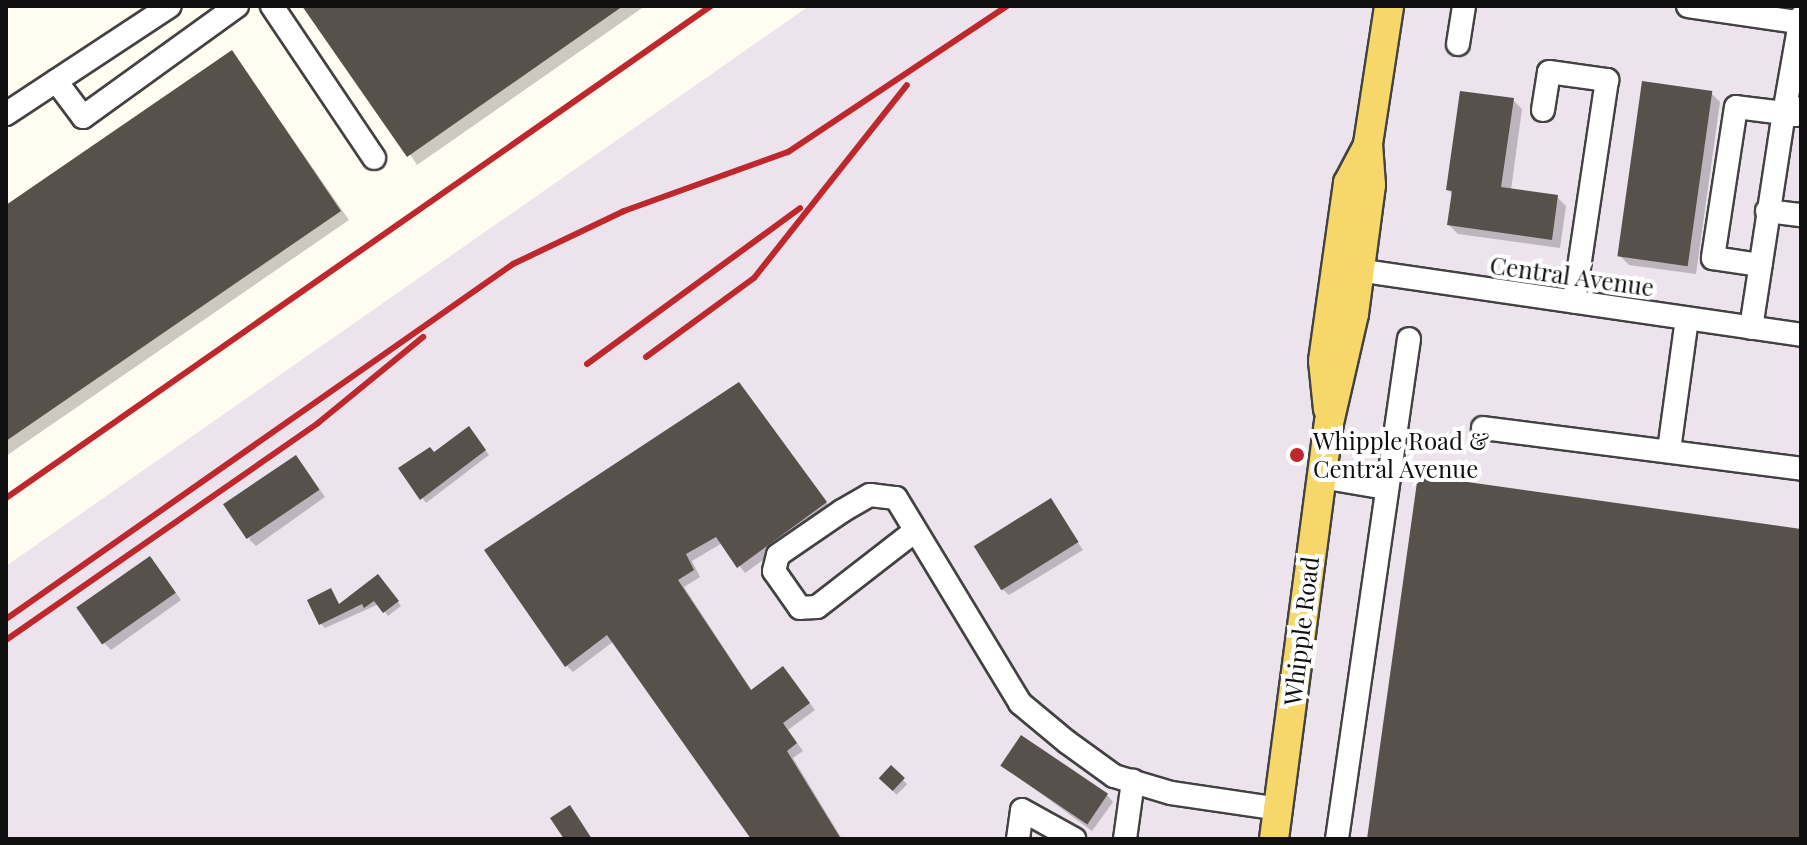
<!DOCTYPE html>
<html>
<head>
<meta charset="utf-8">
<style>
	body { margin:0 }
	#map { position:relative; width:1807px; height:845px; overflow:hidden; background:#fffcf1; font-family:"Playfair Display",serif }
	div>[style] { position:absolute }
	.industrial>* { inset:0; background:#ece3ed }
	.shadow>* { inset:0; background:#0003; transform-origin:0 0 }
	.building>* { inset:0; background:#57504b; transform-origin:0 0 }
	.roads { filter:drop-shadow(2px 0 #424242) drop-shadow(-2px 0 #424242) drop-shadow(0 2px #424242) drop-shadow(0 -2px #424242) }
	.minor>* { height:22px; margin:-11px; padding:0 11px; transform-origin:11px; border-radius:11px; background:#fff }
	.major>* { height:28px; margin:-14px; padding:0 14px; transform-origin:14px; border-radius:14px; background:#f7d769 }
	.rail>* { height:6px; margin:-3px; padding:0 3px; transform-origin:3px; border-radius:3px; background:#be282c }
	.dots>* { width:22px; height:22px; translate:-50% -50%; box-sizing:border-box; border:4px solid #fff; border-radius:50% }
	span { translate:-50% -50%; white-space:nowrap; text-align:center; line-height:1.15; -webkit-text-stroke:8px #fff; paint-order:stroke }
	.street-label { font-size:24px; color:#0f0f0f }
	.poi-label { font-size:24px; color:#0f0f0f }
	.left { translate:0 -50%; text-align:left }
	.frame { position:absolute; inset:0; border:8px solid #0f0f0f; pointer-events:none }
</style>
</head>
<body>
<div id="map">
	<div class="industrial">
		<div style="clip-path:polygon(809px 6px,1801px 6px,1801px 839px,6px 839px,6px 566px)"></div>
	</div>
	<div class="shadow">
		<div style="clip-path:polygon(312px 6px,645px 6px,417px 165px)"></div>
		<div style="clip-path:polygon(232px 52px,349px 220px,6px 456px,6px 208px)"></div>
		<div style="clip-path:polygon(1711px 93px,1720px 102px,1696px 274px,1629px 265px,1620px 256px)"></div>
		<div style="clip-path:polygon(1513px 100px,1522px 109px,1511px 190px,1557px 197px,1566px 206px,1560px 248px,1458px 234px,1449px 225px,1453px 195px,1448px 190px)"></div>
		<div style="clip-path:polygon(745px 391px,832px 510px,745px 573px,722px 543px,692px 561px,700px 577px,684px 587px,752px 691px,783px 668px,815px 710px,788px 730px,803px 751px,793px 758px,842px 839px,753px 839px,614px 641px,573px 672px,566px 665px)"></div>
		<div style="clip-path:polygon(473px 433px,489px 455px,426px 503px,401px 468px)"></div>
		<div style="clip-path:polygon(302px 464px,325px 497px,256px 546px,249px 539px)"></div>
		<div style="clip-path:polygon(1051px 501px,1083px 550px,1009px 595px,1002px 589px)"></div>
		<div style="clip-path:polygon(156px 565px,181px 600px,111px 650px,104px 643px)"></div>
		<div style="clip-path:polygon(382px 581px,401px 606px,388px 616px,379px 604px,325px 628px,321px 624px,331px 590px,340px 606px)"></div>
		<div style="clip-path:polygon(1002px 765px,1107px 795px,1113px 802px,1092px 831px)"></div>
		<div style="left:891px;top:768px;width:23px;height:15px;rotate:45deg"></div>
	</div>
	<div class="building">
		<div style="clip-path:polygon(302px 6px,623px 6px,407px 157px)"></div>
		<div style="clip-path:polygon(232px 50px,341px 211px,6px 441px,6px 205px)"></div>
		<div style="left:1642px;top:81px;width:71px;height:177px;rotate:8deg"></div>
		<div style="clip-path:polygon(1460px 91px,1514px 98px,1501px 187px,1558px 195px,1552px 240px,1447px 225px,1452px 191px,1446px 190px)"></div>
		<div style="clip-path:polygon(739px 382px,827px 502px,737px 568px,716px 537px,686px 554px,694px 570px,678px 580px,751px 690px,783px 666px,810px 703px,783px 723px,797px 743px,787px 751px,841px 839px,751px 839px,607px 635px,565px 667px,484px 550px)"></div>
		<div style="clip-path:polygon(469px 426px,486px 450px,420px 500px,398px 468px,430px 447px,434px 452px)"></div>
		<div style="left:296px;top:455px;width:42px;height:88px;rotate:56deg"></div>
		<div style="clip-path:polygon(1418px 475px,1801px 529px,1801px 839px,1367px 839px)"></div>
		<div style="left:1051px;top:498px;width:52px;height:91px;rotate:58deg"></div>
		<div style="left:150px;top:556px;width:45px;height:90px;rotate:55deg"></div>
		<div style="clip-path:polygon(378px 574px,399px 601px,383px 613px,374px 601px,364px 608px,362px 604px,319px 625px,307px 600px,331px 588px,339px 604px)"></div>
		<div style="left:1021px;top:735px;width:105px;height:37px;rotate:34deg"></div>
		<div style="left:891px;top:765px;width:19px;height:18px;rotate:43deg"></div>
		<div style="clip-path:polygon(570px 805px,592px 839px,564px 839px,550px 818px)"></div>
	</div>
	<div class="roads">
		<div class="minor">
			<div style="left:272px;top:6px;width:183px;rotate:56.1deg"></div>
			<div style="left:1688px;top:6px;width:111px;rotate:8.3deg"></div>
			<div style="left:1801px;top:17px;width:97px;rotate:100deg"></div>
			<div style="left:1784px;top:113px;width:11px;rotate:10deg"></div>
			<div style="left:1795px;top:115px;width:9px;rotate:-49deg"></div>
			<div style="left:1458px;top:44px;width:38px;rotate:-81deg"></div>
			<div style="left:56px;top:81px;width:45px;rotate:53.1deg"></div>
			<div style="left:83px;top:117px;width:190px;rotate:-35.8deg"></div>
			<div style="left:1543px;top:110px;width:38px;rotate:-81deg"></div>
			<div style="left:1549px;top:72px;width:59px;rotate:7.9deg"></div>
			<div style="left:1607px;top:80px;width:224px;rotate:98.5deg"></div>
			<div style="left:6px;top:114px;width:196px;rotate:-33.4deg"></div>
			<div style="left:1767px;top:211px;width:34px;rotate:7deg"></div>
			<div style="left:1343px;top:268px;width:463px;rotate:8.3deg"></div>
			<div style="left:1751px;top:328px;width:218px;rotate:-81.3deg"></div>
			<div style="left:1784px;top:113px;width:48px;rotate:-172.9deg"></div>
			<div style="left:1736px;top:107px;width:153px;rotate:98.7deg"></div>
			<div style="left:1713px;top:258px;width:48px;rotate:8.5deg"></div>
			<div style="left:1483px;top:428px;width:321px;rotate:7.3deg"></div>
			<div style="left:1669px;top:450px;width:132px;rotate:-82.2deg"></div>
			<div style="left:1321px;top:477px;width:67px;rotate:9.5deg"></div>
			<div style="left:915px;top:531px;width:124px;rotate:142.2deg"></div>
			<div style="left:817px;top:607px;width:17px;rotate:177deg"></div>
			<div style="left:800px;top:608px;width:45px;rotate:-125.1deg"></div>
			<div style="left:774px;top:571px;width:16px;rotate:-76deg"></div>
			<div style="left:778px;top:555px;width:78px;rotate:-34.5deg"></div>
			<div style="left:842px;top:511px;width:32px;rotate:-30deg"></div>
			<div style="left:870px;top:495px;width:26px;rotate:7deg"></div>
			<div style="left:896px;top:498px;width:240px;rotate:58.8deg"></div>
			<div style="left:1020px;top:703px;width:61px;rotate:39.7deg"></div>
			<div style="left:1067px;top:742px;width:58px;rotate:35.9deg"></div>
			<div style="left:1114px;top:776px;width:59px;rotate:16.6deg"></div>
			<div style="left:1171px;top:793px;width:109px;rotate:8.4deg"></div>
			<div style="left:1018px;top:839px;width:29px;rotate:-82deg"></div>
			<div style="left:1022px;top:810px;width:60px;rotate:29.1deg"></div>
			<div style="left:1125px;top:839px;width:59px;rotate:-82.1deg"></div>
			<div style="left:1337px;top:839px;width:505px;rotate:-81.81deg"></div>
		</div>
		<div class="major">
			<div style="left:1328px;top:409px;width:48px;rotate:-95.9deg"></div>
			<div style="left:1323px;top:361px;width:180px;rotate:-82deg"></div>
			<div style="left:1348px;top:183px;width:43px;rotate:-62.2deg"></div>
			<div style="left:1274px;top:839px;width:420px;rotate:-82.5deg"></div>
			<div style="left:1329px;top:423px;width:112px;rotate:-77.1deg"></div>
			<div style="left:1354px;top:314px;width:130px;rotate:-82.5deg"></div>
			<div style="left:1371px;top:185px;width:41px;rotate:-94.2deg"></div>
			<div style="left:1368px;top:144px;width:140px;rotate:-81.3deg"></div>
		</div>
	</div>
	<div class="rail">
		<div style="left:646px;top:357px;width:134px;rotate:-36.2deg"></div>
		<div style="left:754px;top:278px;width:246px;rotate:-51.6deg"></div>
		<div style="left:587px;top:364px;width:264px;rotate:-36.2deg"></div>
		<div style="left:6px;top:498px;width:860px;rotate:-34.91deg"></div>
		<div style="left:6px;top:619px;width:619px;rotate:-35deg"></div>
		<div style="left:513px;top:264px;width:123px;rotate:-25.5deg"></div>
		<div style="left:624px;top:211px;width:174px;rotate:-19.8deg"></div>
		<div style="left:788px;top:152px;width:263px;rotate:-33.7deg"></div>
		<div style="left:6px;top:640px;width:380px;rotate:-34.8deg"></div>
		<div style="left:318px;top:423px;width:136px;rotate:-39.3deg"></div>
	</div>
	<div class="dots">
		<div style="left:1297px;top:455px;background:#be282c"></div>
	</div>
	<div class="street-label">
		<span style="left:1572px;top:276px;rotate:8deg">Central Avenue</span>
		<span style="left:1301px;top:631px;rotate:-83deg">Whipple Road</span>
	</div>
	<div class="poi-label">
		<span class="left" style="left:1313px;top:455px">Whipple Road &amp;<br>Central Avenue</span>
	</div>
	<div class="frame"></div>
</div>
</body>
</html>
